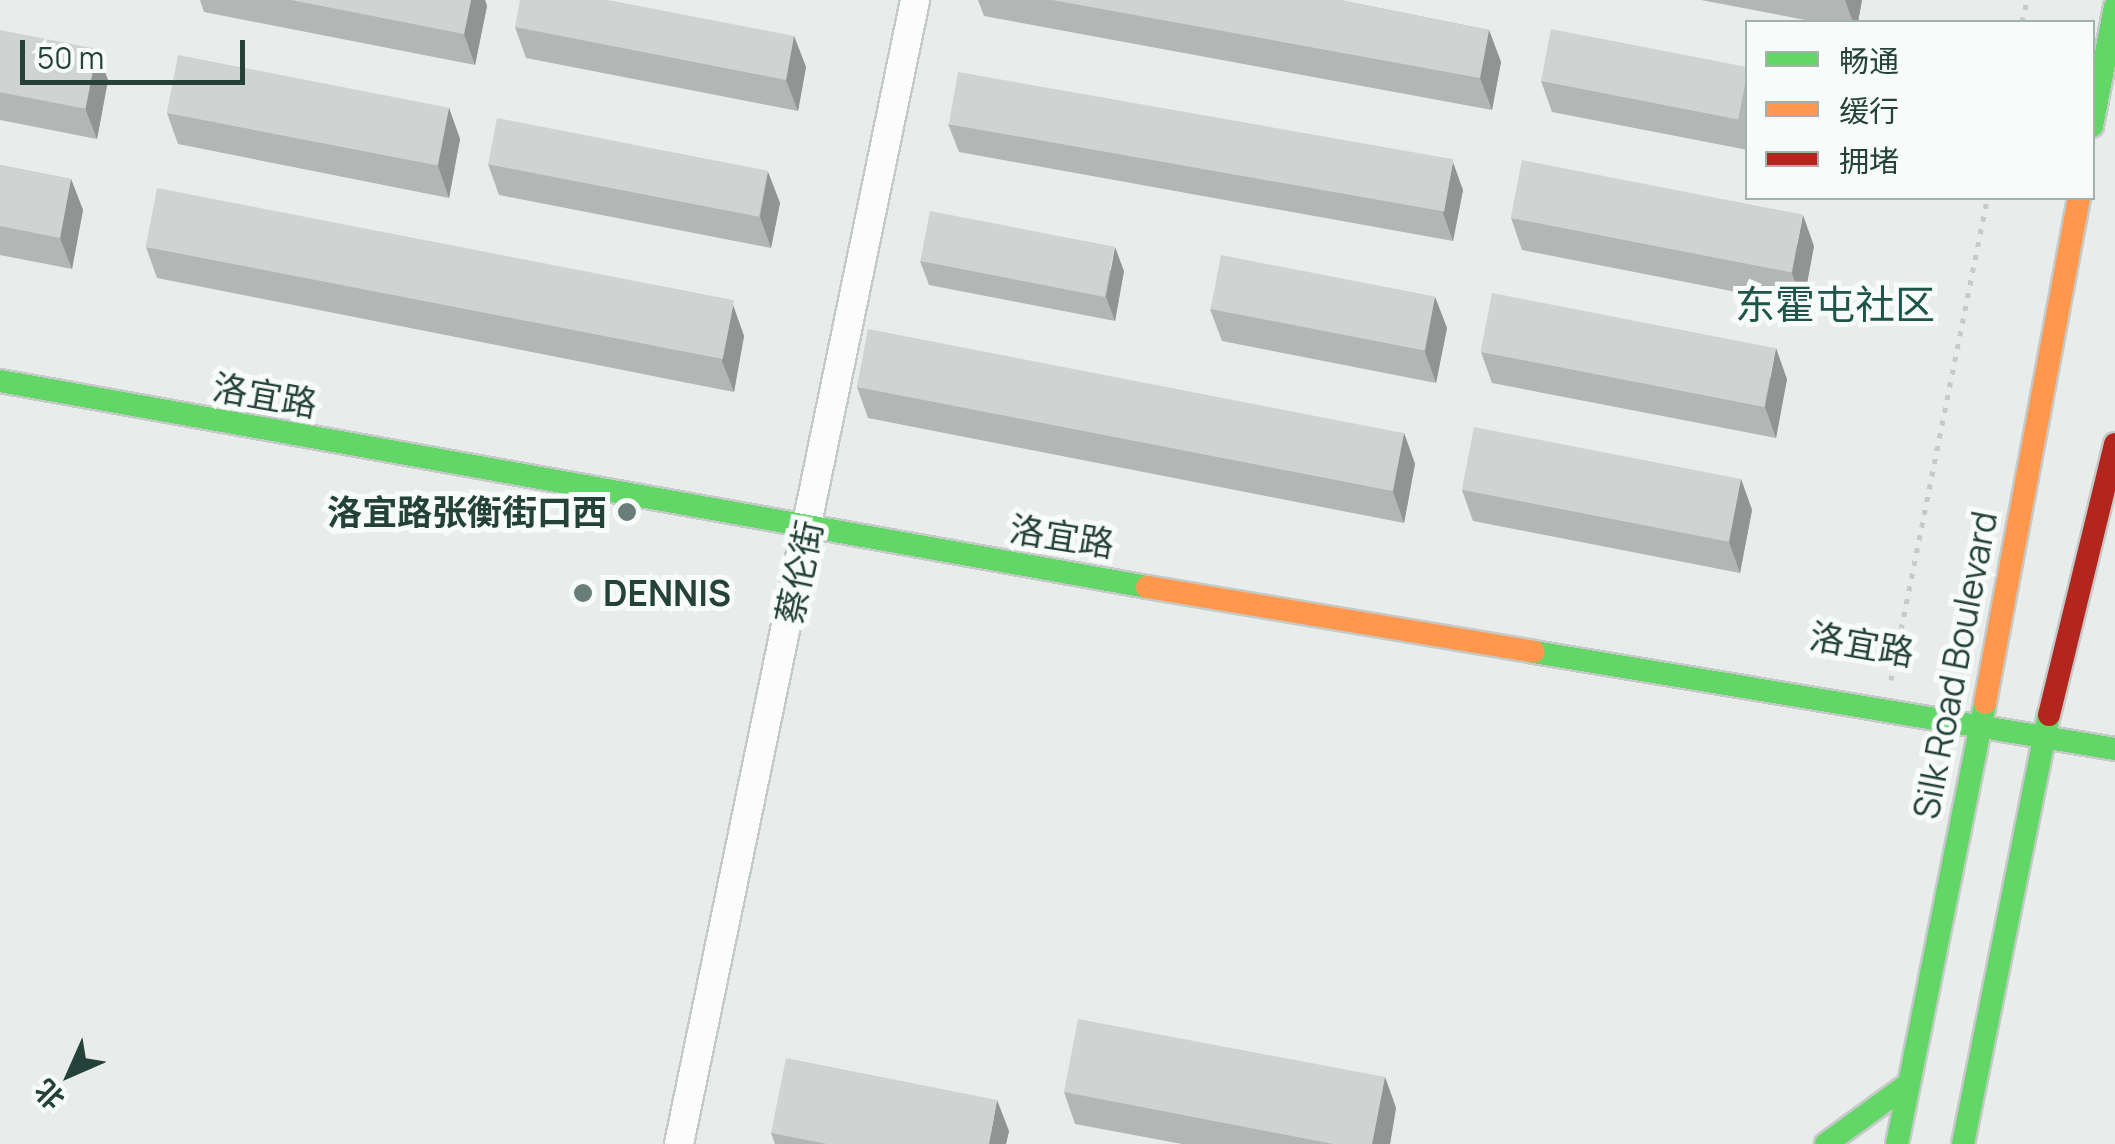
<!DOCTYPE html>
<html>
<head>
<meta charset="utf-8">
<style>
	body { margin:0 }
	#map { position:relative; width:2115px; height:1144px; overflow:hidden; background:#e8edeb; font-family:Manrope,"Noto Sans SC",sans-serif }
	div>[style] { position:absolute }
	.path>* { height:5px; margin-top:-2.5px; transform-origin:0; background:repeating-linear-gradient(90deg,#c3ccca 0 5px,transparent 0 13px) }
	.roads { filter:drop-shadow(2px 0 #c5cac8) drop-shadow(-2px 0 #c5cac8) drop-shadow(0 2px #c5cac8) drop-shadow(0 -2px #c5cac8) }
	.street>* { height:28px; margin:-14px; padding:0 14px; transform-origin:14px; border-radius:14px; background:#fcfcfc }
	.fast>* { height:22px; margin:-11px; padding:0 11px; transform-origin:11px; border-radius:11px; background:#63d668 }
	.slow>* { height:22px; margin:-11px; padding:0 11px; transform-origin:11px; border-radius:11px; background:#ff974d }
	.jam>* { height:22px; margin:-11px; padding:0 11px; transform-origin:11px; border-radius:11px; background:#b3261e }
	.wall>* { inset:0; background:#b2b6b5 }
	.shaded-wall>* { inset:0; background:#919493 }
	.building>* { inset:0; background:#cfd4d2; transform-origin:0 0 }
	.dots>* { width:28px; height:28px; translate:-50% -50%; box-sizing:border-box; border:5px solid #f7fbf9; border-radius:50% }
	span { translate:-50% -50%; white-space:nowrap; text-align:center; line-height:1.15; -webkit-text-stroke:10px #f7fbf9; paint-order:stroke }
	.street-label { font-size:35px; color:#24423a }
	.poi-label { font-size:35px; color:#24423a; font-weight:700 }
	.right { translate:-100% -50%; text-align:right }
	.left { translate:0 -50%; text-align:left }
	.quarter-label { font-size:40px; color:#1f5548 }
	.legend { position:absolute; left:1745px; top:20px; width:350px; height:180px; box-sizing:border-box; background:#f7fbf9; border:2px solid #a3b1ad; margin:0; padding:12px 18px; list-style:none; font-size:30px; color:#24423a }
	.legend li { display:flex; align-items:center; gap:20px; height:50px }
	.legend b { width:50px; border:2px solid #a3b1ad }
	.north { position:absolute; left:20px; top:1024px; width:100px; height:100px; -webkit-text-stroke:8px #f7fbf9; paint-order:stroke; rotate:225deg; font-size:28px; font-weight:700; line-height:40px; text-align:center; color:#24423a }
	.north::after { content:''; display:block; margin:auto; width:35px; height:45px; background:#24423a; clip-path:polygon(50% 0,100% 100%,50% 72%,0 100%) }
	.scale { position:absolute; left:20px; top:40px; width:225px; height:45px; box-sizing:border-box; border:5px solid #24423a; border-top:0; padding-left:12px; font-size:30px; line-height:35px; white-space:nowrap; color:#24423a; -webkit-text-stroke:8px #f7fbf9; paint-order:stroke }
</style>
</head>
<body>
<div id="map">
	<div class="path">
		<div style="left:2022px;top:22px;width:23px;rotate:-77deg"></div>
		<div style="left:1891px;top:680px;width:491px;rotate:-78.7deg"></div>
	</div>
	<div class="roads">
		<div class="street">
			<div style="left:679px;top:1144px;width:1168px;rotate:-78.34deg"></div>
		</div>
		<div class="fast">
			<div style="left:2092px;top:126px;width:121px;rotate:-79.1deg"></div>
			<div style="left:0;top:381px;width:1165px;rotate:10.18deg"></div>
			<div style="left:1534px;top:652px;width:589px;rotate:9.48deg"></div>
			<div style="left:1826px;top:1144px;width:100px;rotate:-36.1deg"></div>
			<div style="left:1897px;top:1144px;width:450px;rotate:-78.7deg"></div>
			<div style="left:1963px;top:1144px;width:438px;rotate:-78.7deg"></div>
		</div>
		<div class="slow">
			<div style="left:1147px;top:587px;width:392px;rotate:9.5deg"></div>
			<div style="left:1985px;top:703px;width:514px;rotate:-79.46deg"></div>
		</div>
		<div class="jam">
			<div style="left:2049px;top:715px;width:279px;rotate:-76.3deg"></div>
		</div>
	</div>
	<div class="wall">
		<div style="clip-path:polygon(200px 0,485px 0,487px 6px,475px 65px,204px 12px)"></div>
		<div style="clip-path:polygon(978px 0,1340px 0,1489px 30px,1501px 62px,1492px 110px,984px 16px)"></div>
		<div style="clip-path:polygon(1701px 0,1862px 0,1858px 22px,1816px 22px)"></div>
		<div style="clip-path:polygon(515px 27px,794px 36px,806px 67px,798px 111px,526px 58px)"></div>
		<div style="clip-path:polygon(0 30px,108px 80px,97px 139px,0 120px)"></div>
		<div style="clip-path:polygon(1748px 68px,1748px 150px,1552px 112px,1541px 81px)"></div>
		<div style="clip-path:polygon(449px 108px,460px 139px,449px 198px,178px 144px,167px 113px)"></div>
		<div style="clip-path:polygon(948px 124px,1463px 190px,1453px 241px,959px 152px)"></div>
		<div style="clip-path:polygon(488px 164px,768px 172px,780px 203px,771px 248px,499px 195px)"></div>
		<div style="clip-path:polygon(0 165px,71px 179px,83px 210px,72px 269px,0 255px)"></div>
		<div style="clip-path:polygon(1511px 218px,1814px 246px,1803px 305px,1522px 250px)"></div>
		<div style="clip-path:polygon(146px 247px,733px 305px,744px 336px,734px 392px,157px 278px)"></div>
		<div style="clip-path:polygon(920px 261px,1124px 271px,1115px 321px,929px 285px)"></div>
		<div style="clip-path:polygon(1435px 297px,1447px 328px,1436px 383px,1222px 341px,1210px 309px)"></div>
		<div style="clip-path:polygon(1481px 352px,1787px 379px,1776px 438px,1492px 383px)"></div>
		<div style="clip-path:polygon(857px 387px,1404px 433px,1415px 464px,1404px 523px,868px 418px)"></div>
		<div style="clip-path:polygon(1741px 479px,1752px 510px,1740px 573px,1473px 521px,1462px 490px)"></div>
		<div style="clip-path:polygon(1385px 1077px,1396px 1108px,1390px 1144px,1182px 1144px,1075px 1124px,1064px 1092px)"></div>
		<div style="clip-path:polygon(1009px 1131px,1006px 1144px,775px 1144px,771px 1133px)"></div>
	</div>
	<div class="shaded-wall">
		<div style="clip-path:polygon(471px 0,485px 0,487px 6px,475px 65px,464px 34px)"></div>
		<div style="clip-path:polygon(1845px 0,1862px 0,1858px 22px,1853px 22px)"></div>
		<div style="clip-path:polygon(1489px 30px,1501px 62px,1492px 110px,1480px 78px)"></div>
		<div style="clip-path:polygon(794px 36px,806px 67px,798px 111px,786px 80px)"></div>
		<div style="clip-path:polygon(97px 49px,108px 80px,97px 139px,85px 108px)"></div>
		<div style="clip-path:polygon(449px 108px,460px 139px,449px 198px,438px 166px)"></div>
		<div style="clip-path:polygon(1453px 162px,1463px 190px,1453px 241px,1443px 213px)"></div>
		<div style="clip-path:polygon(768px 172px,780px 203px,771px 248px,760px 217px)"></div>
		<div style="clip-path:polygon(71px 179px,83px 210px,72px 269px,60px 238px)"></div>
		<div style="clip-path:polygon(1803px 215px,1814px 246px,1803px 305px,1792px 273px)"></div>
		<div style="clip-path:polygon(1115px 247px,1124px 271px,1115px 321px,1106px 297px)"></div>
		<div style="clip-path:polygon(1435px 297px,1447px 328px,1436px 383px,1425px 352px)"></div>
		<div style="clip-path:polygon(733px 305px,744px 336px,734px 392px,722px 361px)"></div>
		<div style="clip-path:polygon(1776px 348px,1787px 379px,1776px 438px,1765px 407px)"></div>
		<div style="clip-path:polygon(1404px 433px,1415px 464px,1404px 523px,1393px 492px)"></div>
		<div style="clip-path:polygon(1741px 479px,1752px 510px,1740px 573px,1729px 542px)"></div>
		<div style="clip-path:polygon(1385px 1077px,1396px 1108px,1390px 1144px,1372px 1144px)"></div>
		<div style="clip-path:polygon(997px 1100px,1009px 1131px,1006px 1144px,989px 1144px)"></div>
	</div>
	<div class="building">
		<div style="clip-path:polygon(291px 0,471px 0,464px 34px)"></div>
		<div style="clip-path:polygon(520px 0,608px 0,794px 36px,786px 80px,515px 27px)"></div>
		<div style="clip-path:polygon(1052px 0,1340px 0,1489px 30px,1480px 78px)"></div>
		<div style="left:1551px;top:29px;width:201px;height:53px;rotate:11deg"></div>
		<div style="left:0;top:30px;width:99px;height:61px;rotate:11deg"></div>
		<div style="left:178px;top:55px;width:276px;height:59px;rotate:11deg"></div>
		<div style="left:958px;top:72px;width:503px;height:53px;rotate:10deg"></div>
		<div style="left:497px;top:118px;width:276px;height:47px;rotate:11deg"></div>
		<div style="left:1522px;top:160px;width:286px;height:59px;rotate:11deg"></div>
		<div style="clip-path:polygon(0 165px,71px 179px,60px 238px,0 226px)"></div>
		<div style="left:157px;top:188px;width:588px;height:60px;rotate:11deg"></div>
		<div style="left:930px;top:211px;width:188px;height:51px;rotate:11deg"></div>
		<div style="left:1221px;top:255px;width:218px;height:55px;rotate:11deg"></div>
		<div style="left:1492px;top:293px;width:289px;height:60px;rotate:11deg"></div>
		<div style="left:868px;top:329px;width:546px;height:59px;rotate:11deg"></div>
		<div style="left:1474px;top:427px;width:272px;height:64px;rotate:11deg"></div>
		<div style="clip-path:polygon(1078px 1019px,1385px 1077px,1372px 1144px,1333px 1144px,1064px 1092px)"></div>
		<div style="clip-path:polygon(786px 1058px,997px 1100px,989px 1144px,827px 1144px,771px 1133px)"></div>
	</div>
	<div class="dots">
		<div style="left:627px;top:512px;background:#697e78"></div>
		<div style="left:583px;top:593px;background:#697e78"></div>
	</div>
	<div class="street-label">
		<span style="left:265px;top:395px;rotate:10deg">洛宜路</span>
		<span style="left:1062px;top:536px;rotate:9deg">洛宜路</span>
		<span style="left:799px;top:572px;rotate:-78deg">蔡伦街</span>
		<span style="left:1862px;top:644px;rotate:10deg">洛宜路</span>
		<span style="left:1955px;top:665px;rotate:-79deg">Silk Road Boulevard</span>
	</div>
	<div class="poi-label">
		<span class="right" style="left:607px;top:512px">洛宜路张衡街口西</span>
		<span class="left" style="left:603px;top:593px">DENNIS</span>
	</div>
	<div class="quarter-label">
		<span style="left:1835px;top:304px">东霍屯社区</span>
	</div>
	<ul class="legend">
	<li><b style="height:12px;background:#63d668"></b>畅通</li>
	<li><b style="height:12px;background:#ff974d"></b>缓行</li>
	<li><b style="height:12px;background:#b3261e"></b>拥堵</li>
	</ul>
	<div class="north">北</div>
	<div class="scale">50 m</div>
</div>
</body>
</html>
